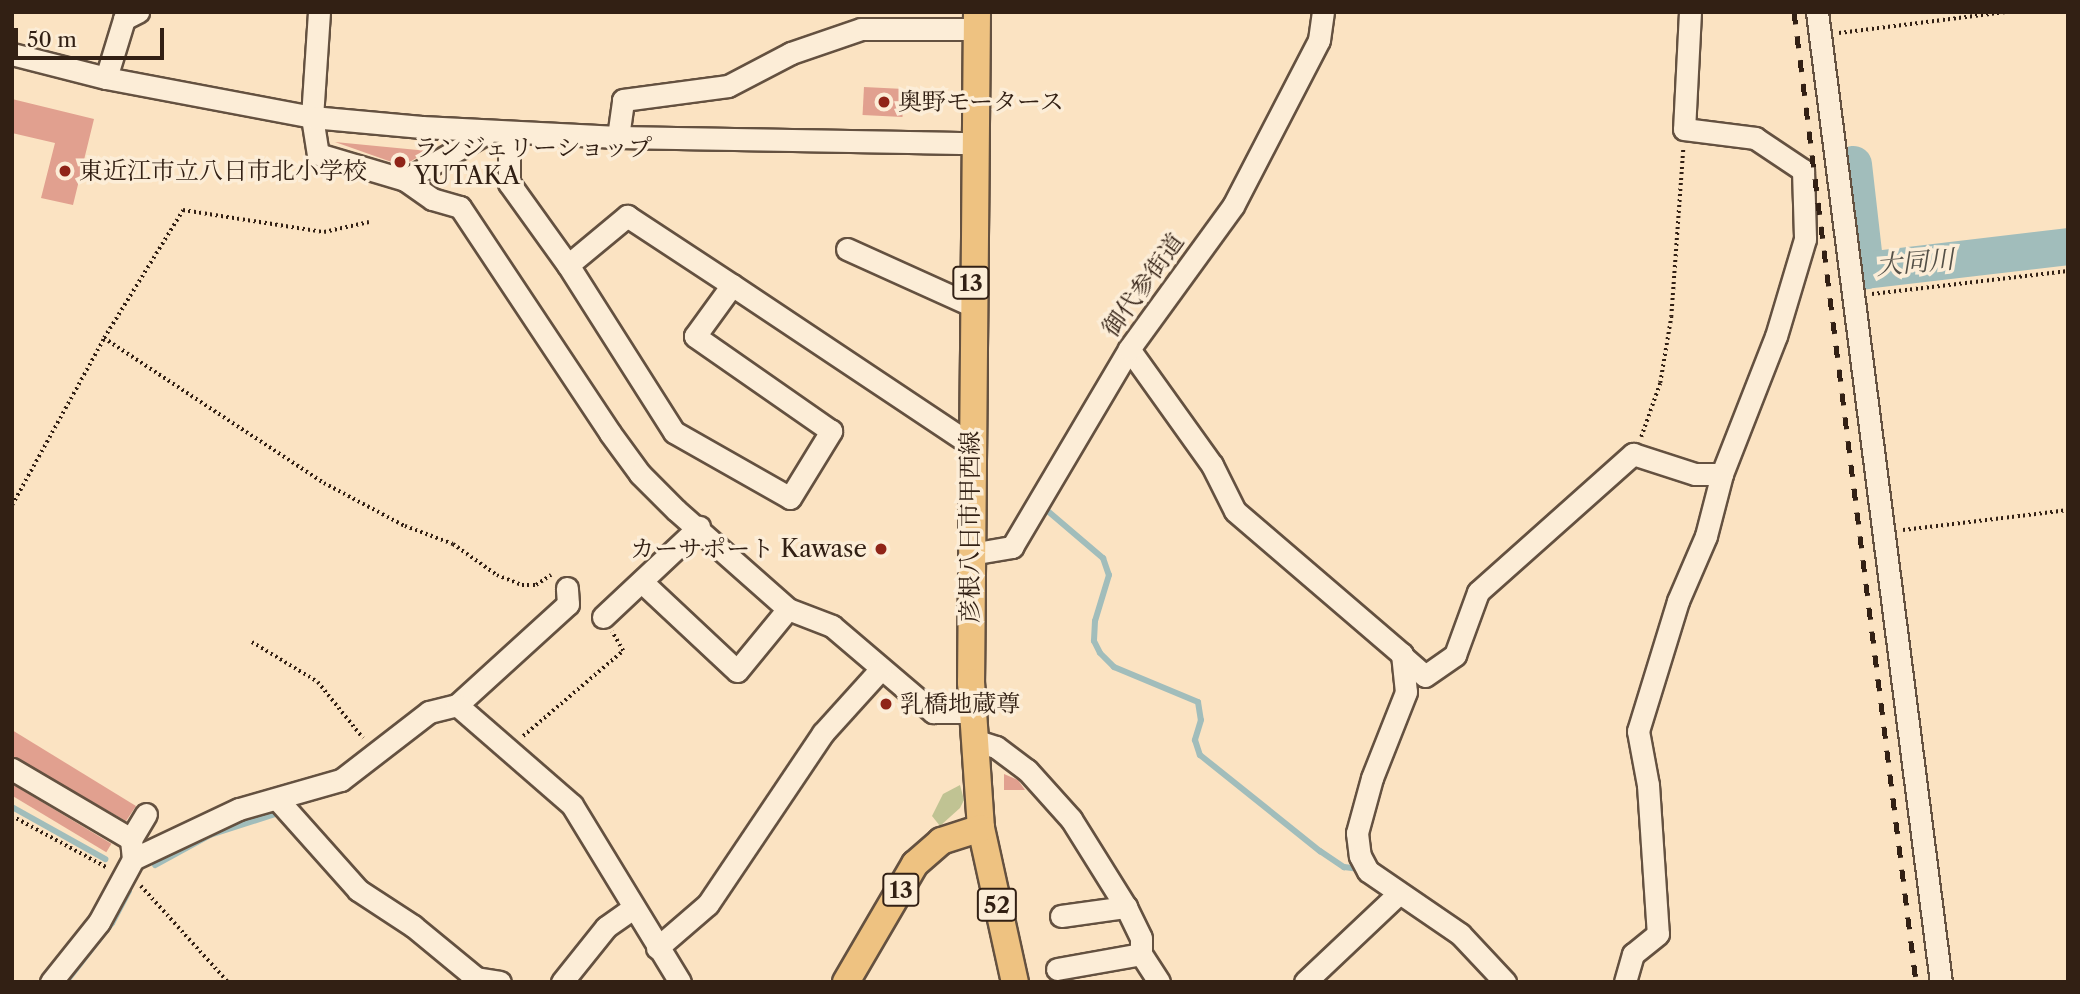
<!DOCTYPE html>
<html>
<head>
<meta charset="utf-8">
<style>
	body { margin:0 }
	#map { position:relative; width:2080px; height:994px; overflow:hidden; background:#fbe3c2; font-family:"Libre Caslon Text","Noto Serif JP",serif }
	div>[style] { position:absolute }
	.green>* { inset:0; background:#c0c393 }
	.stream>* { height:6px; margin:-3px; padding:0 3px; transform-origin:3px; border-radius:3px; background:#a1bdbb }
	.river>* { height:37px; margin:-18.5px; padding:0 18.5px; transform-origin:18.5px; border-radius:18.5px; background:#a1bdbb }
	.building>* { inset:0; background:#e1a08f; transform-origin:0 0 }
	.path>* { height:3.5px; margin-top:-1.75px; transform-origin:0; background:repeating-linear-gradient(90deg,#322014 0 2px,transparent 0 5.5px) }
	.roads { filter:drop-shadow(2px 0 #645140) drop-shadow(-2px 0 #645140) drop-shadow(0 2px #645140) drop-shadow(0 -2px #645140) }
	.minor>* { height:21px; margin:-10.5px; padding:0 10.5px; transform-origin:10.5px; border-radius:10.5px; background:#fcedd7 }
	.major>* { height:26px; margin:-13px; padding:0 13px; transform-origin:13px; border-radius:13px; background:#eec281 }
	.rail>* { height:5px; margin-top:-2.5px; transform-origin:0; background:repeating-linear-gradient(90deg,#322014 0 12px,transparent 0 24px) }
	.dots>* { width:19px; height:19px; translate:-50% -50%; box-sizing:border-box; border:4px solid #fcedd7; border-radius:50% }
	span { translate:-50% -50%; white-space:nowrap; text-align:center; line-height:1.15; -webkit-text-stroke:7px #fcedd7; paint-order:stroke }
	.shield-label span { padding:2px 5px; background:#fcedd7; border:2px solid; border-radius:5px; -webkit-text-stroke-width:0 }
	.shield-label { font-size:23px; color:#322014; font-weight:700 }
	.poi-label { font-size:24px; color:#322014 }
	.left { translate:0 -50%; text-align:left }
	.right { translate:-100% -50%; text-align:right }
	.street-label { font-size:24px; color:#322014 }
	.water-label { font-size:26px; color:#534f46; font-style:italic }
	.frame { position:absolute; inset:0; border:14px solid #322014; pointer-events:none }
	.scale { position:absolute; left:14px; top:28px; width:150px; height:32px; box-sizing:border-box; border:4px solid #322014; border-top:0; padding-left:9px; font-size:21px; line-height:24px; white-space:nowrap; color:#322014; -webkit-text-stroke:5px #fcedd7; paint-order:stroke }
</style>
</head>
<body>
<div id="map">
	<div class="green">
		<div style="clip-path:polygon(960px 785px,964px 800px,960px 808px,940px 826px,932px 816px,943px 794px)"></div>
	</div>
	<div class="stream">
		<div style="left:1043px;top:507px;width:79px;rotate:40.4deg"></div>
		<div style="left:1103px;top:558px;width:18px;rotate:71deg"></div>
		<div style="left:1109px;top:575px;width:48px;rotate:106.9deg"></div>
		<div style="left:1095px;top:621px;width:20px;rotate:93deg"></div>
		<div style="left:1094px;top:641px;width:13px;rotate:63deg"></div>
		<div style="left:1100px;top:653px;width:20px;rotate:45deg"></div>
		<div style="left:1114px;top:667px;width:91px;rotate:22.6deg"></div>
		<div style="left:1198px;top:702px;width:18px;rotate:81deg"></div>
		<div style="left:1201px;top:720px;width:21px;rotate:107deg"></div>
		<div style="left:1195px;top:740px;width:16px;rotate:72deg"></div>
		<div style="left:1200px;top:755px;width:154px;rotate:38.7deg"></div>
		<div style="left:1320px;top:851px;width:29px;rotate:34deg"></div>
		<div style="left:1344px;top:867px;width:16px;rotate:7deg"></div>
		<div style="left:12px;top:807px;width:107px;rotate:29.2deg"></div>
		<div style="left:155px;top:865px;width:63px;rotate:-28.6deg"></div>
		<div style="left:210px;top:835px;width:68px;rotate:-17.9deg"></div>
		<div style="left:66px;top:982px;width:75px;rotate:-52.1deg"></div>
		<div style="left:112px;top:923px;width:36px;rotate:-62deg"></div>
	</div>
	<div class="river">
		<div style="left:1853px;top:164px;width:107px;rotate:83.5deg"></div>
		<div style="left:1865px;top:270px;width:204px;rotate:-6.7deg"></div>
	</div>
	<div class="building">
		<div style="left:864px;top:87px;width:40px;height:28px;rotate:3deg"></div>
		<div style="clip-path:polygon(12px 99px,94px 119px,73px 205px,41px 198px,55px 143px,12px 133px)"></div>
		<div style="clip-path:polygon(335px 142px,428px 151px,403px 166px)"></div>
		<div style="clip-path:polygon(12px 730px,136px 806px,126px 821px,12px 756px)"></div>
		<div style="clip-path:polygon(1004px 774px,1018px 780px,1025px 790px,1004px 790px)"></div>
		<div style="left:12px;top:784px;width:116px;height:10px;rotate:31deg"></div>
	</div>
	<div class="path">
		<div style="left:1839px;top:33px;width:168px;rotate:-7.2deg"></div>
		<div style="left:1872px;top:294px;width:197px;rotate:-6.7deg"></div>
		<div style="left:104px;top:338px;width:263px;rotate:33.4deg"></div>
		<div style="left:324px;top:483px;width:92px;rotate:28deg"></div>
		<div style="left:405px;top:526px;width:51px;rotate:20.6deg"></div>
		<div style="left:453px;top:544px;width:54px;rotate:35.2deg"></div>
		<div style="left:497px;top:575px;width:27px;rotate:22deg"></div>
		<div style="left:522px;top:585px;width:14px"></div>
		<div style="left:536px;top:585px;width:18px;rotate:-34deg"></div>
		<div style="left:1641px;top:437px;width:57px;rotate:-70.6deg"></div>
		<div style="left:1660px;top:383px;width:67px;rotate:-80.5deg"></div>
		<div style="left:1671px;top:317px;width:168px;rotate:-85.9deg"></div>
		<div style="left:12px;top:505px;width:191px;rotate:-61.1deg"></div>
		<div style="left:104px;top:338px;width:150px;rotate:-58.3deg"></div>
		<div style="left:183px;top:210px;width:143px;rotate:8.9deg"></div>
		<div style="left:324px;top:232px;width:46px;rotate:-12.5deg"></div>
		<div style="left:1903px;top:530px;width:166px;rotate:-6.9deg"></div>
		<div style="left:252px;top:642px;width:77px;rotate:31.2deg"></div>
		<div style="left:318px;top:682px;width:72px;rotate:51.2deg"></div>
		<div style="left:523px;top:736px;width:131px;rotate:-40.4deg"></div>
		<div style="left:623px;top:651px;width:22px;rotate:-120deg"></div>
		<div style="left:12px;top:816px;width:107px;rotate:28.5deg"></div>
		<div style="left:141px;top:886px;width:130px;rotate:47.8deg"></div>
	</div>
	<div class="roads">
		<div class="minor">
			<div style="left:319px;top:12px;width:105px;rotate:93.8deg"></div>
			<div style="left:312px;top:117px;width:37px;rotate:81deg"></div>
			<div style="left:318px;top:154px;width:91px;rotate:16.6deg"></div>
			<div style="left:405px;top:180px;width:96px;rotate:-30deg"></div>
			<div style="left:1690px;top:12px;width:117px;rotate:92.9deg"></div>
			<div style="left:1684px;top:129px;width:72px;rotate:7.2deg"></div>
			<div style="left:1755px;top:138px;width:58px;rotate:33.7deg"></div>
			<div style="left:1803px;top:170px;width:69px;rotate:88.3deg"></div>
			<div style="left:1805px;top:239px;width:101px;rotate:106.6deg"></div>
			<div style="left:1776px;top:336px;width:148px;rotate:111.4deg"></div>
			<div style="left:1817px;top:12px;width:978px;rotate:82.72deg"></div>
			<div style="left:12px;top:54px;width:97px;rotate:14.3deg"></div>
			<div style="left:106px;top:78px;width:210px;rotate:10.7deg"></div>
			<div style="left:312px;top:117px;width:110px;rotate:5.2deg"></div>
			<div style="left:422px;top:127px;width:196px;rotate:2.9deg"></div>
			<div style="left:618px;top:137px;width:355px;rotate:1deg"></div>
			<div style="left:106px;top:78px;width:62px;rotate:-73deg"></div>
			<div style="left:124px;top:19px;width:16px;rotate:-27deg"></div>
			<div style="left:509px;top:132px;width:51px;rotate:90deg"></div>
			<div style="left:509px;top:183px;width:101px;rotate:54.3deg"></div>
			<div style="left:568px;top:265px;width:198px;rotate:57.6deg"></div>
			<div style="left:674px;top:432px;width:133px;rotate:29.6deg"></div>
			<div style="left:790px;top:498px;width:79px;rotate:-58.5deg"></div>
			<div style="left:831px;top:431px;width:166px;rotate:-145.1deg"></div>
			<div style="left:695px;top:336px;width:63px;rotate:-54deg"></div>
			<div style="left:732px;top:285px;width:286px;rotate:33.7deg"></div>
			<div style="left:618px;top:137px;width:37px;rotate:-82deg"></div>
			<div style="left:623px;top:100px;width:106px;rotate:-7.6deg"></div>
			<div style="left:728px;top:86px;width:71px;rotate:-27.6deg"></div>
			<div style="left:791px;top:53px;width:74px;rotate:-18.9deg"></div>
			<div style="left:861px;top:29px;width:115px"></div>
			<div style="left:405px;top:180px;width:33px;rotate:35deg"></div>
			<div style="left:432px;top:199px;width:29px;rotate:16deg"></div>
			<div style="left:460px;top:207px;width:271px;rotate:56.4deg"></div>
			<div style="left:610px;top:433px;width:51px;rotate:53.8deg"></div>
			<div style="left:640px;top:474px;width:51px;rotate:45deg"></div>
			<div style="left:676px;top:510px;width:149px;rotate:41.5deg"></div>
			<div style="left:788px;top:609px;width:47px;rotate:21.1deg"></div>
			<div style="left:832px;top:626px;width:133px;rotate:40.4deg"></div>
			<div style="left:933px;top:712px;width:40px"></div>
			<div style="left:847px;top:249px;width:136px;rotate:24.3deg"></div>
			<div style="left:568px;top:265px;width:77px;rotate:-39.7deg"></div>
			<div style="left:627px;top:216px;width:126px;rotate:33.3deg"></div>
			<div style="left:1129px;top:349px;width:143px;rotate:54.4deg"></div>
			<div style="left:1212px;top:465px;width:51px;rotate:63.4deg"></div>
			<div style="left:1235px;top:511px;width:220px;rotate:40.6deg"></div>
			<div style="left:1402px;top:654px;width:38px;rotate:84deg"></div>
			<div style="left:1406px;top:692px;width:92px;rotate:111.6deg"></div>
			<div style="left:1372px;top:778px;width:57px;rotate:105.3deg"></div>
			<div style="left:1357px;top:833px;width:23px;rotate:83deg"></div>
			<div style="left:1360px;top:856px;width:17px;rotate:62deg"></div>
			<div style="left:1368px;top:871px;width:112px;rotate:34.4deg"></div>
			<div style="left:1460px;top:934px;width:66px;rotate:46.8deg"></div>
			<div style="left:971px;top:554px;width:42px;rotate:-9.7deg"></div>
			<div style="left:1012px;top:547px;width:230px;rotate:-59.4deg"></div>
			<div style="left:1129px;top:349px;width:177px;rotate:-54deg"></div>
			<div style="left:1233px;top:206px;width:187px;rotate:-62.6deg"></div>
			<div style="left:1319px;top:40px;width:28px;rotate:-82deg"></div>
			<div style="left:642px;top:582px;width:130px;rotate:43.1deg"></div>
			<div style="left:737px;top:671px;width:80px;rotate:-50.6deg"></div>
			<div style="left:603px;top:617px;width:132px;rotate:-43.2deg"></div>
			<div style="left:1402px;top:656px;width:30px;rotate:41deg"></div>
			<div style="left:1425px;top:676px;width:37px;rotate:-35deg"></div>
			<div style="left:1455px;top:655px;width:67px;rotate:-69.9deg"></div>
			<div style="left:1478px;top:592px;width:208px;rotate:-41.7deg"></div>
			<div style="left:1633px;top:454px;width:65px;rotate:17.9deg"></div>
			<div style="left:1695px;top:474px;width:27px"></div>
			<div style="left:1722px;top:474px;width:64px;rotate:104.5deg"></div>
			<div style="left:1706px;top:536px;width:71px;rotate:113.3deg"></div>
			<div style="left:1678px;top:601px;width:136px;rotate:107.1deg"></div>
			<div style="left:1638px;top:731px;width:55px;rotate:79.5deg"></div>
			<div style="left:1648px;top:785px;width:149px;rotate:86.2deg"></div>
			<div style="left:1658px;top:934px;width:32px;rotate:141deg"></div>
			<div style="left:1633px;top:954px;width:29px;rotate:106deg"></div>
			<div style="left:457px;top:705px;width:150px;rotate:-42.3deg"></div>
			<div style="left:568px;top:604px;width:16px;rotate:-94deg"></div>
			<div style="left:974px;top:740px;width:23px;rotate:18deg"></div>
			<div style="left:996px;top:747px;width:39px;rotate:37deg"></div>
			<div style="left:1027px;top:770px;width:66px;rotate:48.1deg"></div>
			<div style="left:1071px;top:819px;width:104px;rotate:58deg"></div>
			<div style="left:1126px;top:907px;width:34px;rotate:64deg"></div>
			<div style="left:1141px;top:938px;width:16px;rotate:90deg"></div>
			<div style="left:1141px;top:954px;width:33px;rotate:57deg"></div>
			<div style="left:12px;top:769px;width:138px;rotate:30.5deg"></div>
			<div style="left:277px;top:799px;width:122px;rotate:48.3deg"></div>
			<div style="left:358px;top:890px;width:66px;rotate:33.2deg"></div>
			<div style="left:413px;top:926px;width:82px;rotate:39.5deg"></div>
			<div style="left:133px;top:859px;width:117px;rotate:-25.3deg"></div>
			<div style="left:239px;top:809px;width:106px;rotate:-15.9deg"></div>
			<div style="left:341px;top:780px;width:111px;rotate:-37.7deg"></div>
			<div style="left:429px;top:712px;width:29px;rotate:-14deg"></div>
			<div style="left:457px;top:705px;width:152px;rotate:41deg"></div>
			<div style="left:572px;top:805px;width:207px;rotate:58.6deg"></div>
			<div style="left:1061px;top:916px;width:66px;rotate:-7.9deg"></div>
			<div style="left:657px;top:948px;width:67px;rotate:-40.8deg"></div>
			<div style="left:708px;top:904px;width:206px;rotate:-56.1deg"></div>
			<div style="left:823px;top:733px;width:85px;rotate:-47.9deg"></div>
			<div style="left:1057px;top:969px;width:85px;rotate:-10.1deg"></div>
			<div style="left:51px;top:982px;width:77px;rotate:-51.3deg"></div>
			<div style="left:99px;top:922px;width:72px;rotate:-61.6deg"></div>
			<div style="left:133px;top:859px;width:20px;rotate:-96deg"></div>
			<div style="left:131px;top:839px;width:29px;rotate:-59deg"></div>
			<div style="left:471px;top:982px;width:6px;rotate:-39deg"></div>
			<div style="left:476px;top:978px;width:24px;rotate:9deg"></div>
			<div style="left:562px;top:982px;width:70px;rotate:-51.3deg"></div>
			<div style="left:606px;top:927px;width:32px;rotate:-35deg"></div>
			<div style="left:1305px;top:982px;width:128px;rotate:-43.4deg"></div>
		</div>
		<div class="major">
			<div style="left:977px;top:12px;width:670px;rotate:90.51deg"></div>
			<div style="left:971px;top:682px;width:146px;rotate:86.1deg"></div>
			<div style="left:981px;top:828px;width:158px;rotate:77.6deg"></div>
			<div style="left:846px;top:982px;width:137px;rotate:-59.7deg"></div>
			<div style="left:915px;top:864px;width:35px;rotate:-41deg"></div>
			<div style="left:941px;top:841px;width:42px;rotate:-18deg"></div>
		</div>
	</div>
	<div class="rail">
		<div style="left:1794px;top:12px;width:978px;rotate:82.83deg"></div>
	</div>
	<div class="dots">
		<div style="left:884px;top:102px;background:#8f2418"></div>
		<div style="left:400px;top:162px;background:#8f2418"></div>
		<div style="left:65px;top:171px;background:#8f2418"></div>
		<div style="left:881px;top:549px;background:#8f2418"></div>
		<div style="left:886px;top:704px;background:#8f2418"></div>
	</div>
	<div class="shield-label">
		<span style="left:971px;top:283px">13</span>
		<span style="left:901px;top:890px">13</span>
		<span style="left:997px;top:905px">52</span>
	</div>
	<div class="poi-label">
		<span class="left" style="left:898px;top:102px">奥野モータース</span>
		<span class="left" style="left:414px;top:162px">ランジェリーショップ<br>YUTAKA</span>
		<span class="left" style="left:79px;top:171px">東近江市立八日市北小学校</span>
		<span class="right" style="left:867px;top:549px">カーサポート Kawase</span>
		<span class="left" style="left:900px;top:704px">乳橋地蔵尊</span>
	</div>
	<div class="street-label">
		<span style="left:1143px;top:285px;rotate:-54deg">御代参街道</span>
		<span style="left:970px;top:527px;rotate:-90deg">彦根八日市甲西線</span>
	</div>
	<div class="water-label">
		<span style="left:1915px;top:263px;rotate:-5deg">大同川</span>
	</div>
	<div class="frame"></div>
	<div class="scale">50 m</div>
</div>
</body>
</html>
